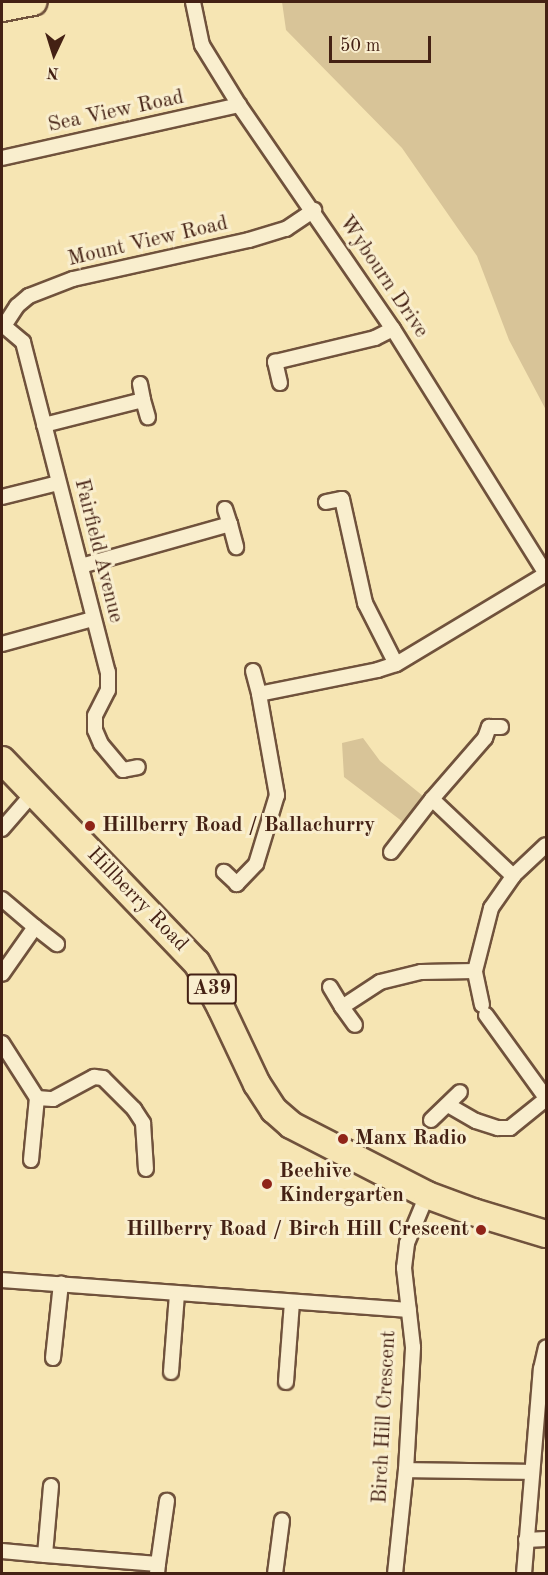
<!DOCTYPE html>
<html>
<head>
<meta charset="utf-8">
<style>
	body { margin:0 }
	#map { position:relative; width:548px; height:1575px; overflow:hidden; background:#f6e5b3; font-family:"Old Standard TT",serif }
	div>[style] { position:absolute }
	.green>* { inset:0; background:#d8c498 }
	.roads { filter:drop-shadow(2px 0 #70523c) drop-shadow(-2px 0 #70523c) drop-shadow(0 2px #70523c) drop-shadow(0 -2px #70523c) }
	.street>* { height:14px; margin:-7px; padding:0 7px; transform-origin:7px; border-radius:7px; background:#f9eece }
	.highway>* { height:26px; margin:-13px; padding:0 13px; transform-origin:13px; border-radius:13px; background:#f6e5b3 }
	.dots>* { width:16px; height:16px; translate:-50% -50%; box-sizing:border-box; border:3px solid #f9eece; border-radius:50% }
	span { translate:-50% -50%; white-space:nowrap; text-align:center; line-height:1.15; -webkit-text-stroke:6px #f9eece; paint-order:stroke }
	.shield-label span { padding:2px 4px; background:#f9eece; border:2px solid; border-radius:4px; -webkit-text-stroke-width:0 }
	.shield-label { font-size:20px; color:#442114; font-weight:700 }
	.street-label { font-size:21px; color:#442114 }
	.poi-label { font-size:21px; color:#442114; font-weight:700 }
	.left { translate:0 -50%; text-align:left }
	.right { translate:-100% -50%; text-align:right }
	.frame { position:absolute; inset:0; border:3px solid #442114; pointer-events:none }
	.north { position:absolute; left:24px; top:24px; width:60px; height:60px; -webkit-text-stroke:4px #f9eece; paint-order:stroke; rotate:184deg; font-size:16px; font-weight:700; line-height:24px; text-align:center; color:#442114 }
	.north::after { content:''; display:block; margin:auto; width:21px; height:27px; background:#442114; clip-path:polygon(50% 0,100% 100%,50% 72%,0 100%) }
	.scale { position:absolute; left:329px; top:36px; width:102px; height:27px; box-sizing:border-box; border:3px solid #442114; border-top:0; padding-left:8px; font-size:18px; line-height:21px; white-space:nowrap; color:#442114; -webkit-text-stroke:4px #f9eece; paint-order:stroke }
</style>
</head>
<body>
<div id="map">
	<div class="green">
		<div style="clip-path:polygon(282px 2px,546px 2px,546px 410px,509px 340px,477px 256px,402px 148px,286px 30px)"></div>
		<div style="clip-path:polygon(363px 738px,380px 761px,423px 796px,403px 822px,344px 777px,342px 743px)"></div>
	</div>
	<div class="roads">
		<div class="street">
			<div style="left:193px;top:2px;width:44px;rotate:78.2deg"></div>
			<div style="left:202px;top:45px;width:70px;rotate:58.3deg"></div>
			<div style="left:239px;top:105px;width:272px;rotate:55.5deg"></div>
			<div style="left:393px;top:329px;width:289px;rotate:58deg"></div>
			<div style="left:546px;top:574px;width:175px;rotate:149deg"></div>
			<div style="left:396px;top:664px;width:19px;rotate:162deg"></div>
			<div style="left:378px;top:670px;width:121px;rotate:168.6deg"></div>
			<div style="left:259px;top:694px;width:103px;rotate:79.9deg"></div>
			<div style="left:277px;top:795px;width:72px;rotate:106.9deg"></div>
			<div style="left:256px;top:864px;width:28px;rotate:134deg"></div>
			<div style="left:237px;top:884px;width:18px;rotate:-137deg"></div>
			<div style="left:2px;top:158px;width:243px;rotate:-12.6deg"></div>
			<div style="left:2px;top:326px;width:2px"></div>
			<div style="left:4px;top:326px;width:24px;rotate:-57deg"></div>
			<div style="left:17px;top:306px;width:16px;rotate:-40deg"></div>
			<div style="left:29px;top:296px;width:47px;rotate:-21.1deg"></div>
			<div style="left:73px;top:279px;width:180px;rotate:-12.5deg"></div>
			<div style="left:249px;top:240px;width:39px;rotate:-17deg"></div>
			<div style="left:286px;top:229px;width:34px;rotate:-34deg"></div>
			<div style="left:4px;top:326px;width:25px;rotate:40deg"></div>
			<div style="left:23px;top:342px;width:341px;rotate:75.6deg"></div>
			<div style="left:108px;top:672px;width:18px;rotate:90deg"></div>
			<div style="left:108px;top:690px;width:29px;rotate:117deg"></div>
			<div style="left:95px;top:716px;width:14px;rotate:90deg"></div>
			<div style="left:95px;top:730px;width:15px;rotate:67deg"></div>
			<div style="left:101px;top:744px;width:34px;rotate:50deg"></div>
			<div style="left:123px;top:770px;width:15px;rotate:-11deg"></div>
			<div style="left:280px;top:383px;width:22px;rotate:-103deg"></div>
			<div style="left:275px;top:362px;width:103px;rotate:-13.5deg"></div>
			<div style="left:375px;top:338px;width:20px;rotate:-27deg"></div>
			<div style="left:140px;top:384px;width:16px;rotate:79deg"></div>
			<div style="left:44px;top:425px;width:102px;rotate:-14.2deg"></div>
			<div style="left:143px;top:400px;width:18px;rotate:74deg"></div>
			<div style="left:2px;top:497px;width:58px;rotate:-14deg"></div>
			<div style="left:326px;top:502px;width:16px;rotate:-11deg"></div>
			<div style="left:342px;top:499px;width:107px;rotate:77.5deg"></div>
			<div style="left:365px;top:603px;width:68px;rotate:63.1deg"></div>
			<div style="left:225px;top:509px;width:16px;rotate:72deg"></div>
			<div style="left:81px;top:566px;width:155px;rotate:-15.7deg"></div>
			<div style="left:230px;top:524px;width:24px;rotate:75deg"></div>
			<div style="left:2px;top:644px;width:94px;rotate:-15.4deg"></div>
			<div style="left:253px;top:671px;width:24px;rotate:75deg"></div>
			<div style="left:432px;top:799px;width:112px;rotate:43.5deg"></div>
			<div style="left:2px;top:829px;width:49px;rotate:-49.1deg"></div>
			<div style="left:391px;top:852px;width:67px;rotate:-52.3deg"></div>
			<div style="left:432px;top:799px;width:81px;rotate:-49deg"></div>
			<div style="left:485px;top:738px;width:12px;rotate:-70deg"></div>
			<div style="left:489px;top:727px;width:12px"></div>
			<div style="left:2px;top:899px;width:43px;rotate:40.3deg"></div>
			<div style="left:35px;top:927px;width:57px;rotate:125.1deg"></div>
			<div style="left:35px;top:927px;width:28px;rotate:38deg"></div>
			<div style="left:330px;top:987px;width:23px;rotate:59deg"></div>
			<div style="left:342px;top:1007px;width:45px;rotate:-33.3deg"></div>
			<div style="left:380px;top:982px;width:42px;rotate:-13.7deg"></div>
			<div style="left:421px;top:972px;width:54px;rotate:-1.1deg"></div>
			<div style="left:482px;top:1005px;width:35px;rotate:-102deg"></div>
			<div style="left:475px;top:971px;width:65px;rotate:-75.7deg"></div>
			<div style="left:491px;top:908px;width:39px;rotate:-55deg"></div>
			<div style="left:513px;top:876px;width:45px;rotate:-43.2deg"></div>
			<div style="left:342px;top:1007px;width:22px;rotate:54deg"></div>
			<div style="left:486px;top:1015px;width:102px;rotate:54.1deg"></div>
			<div style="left:2px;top:1043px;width:65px;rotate:57.5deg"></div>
			<div style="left:37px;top:1098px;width:16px;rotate:4deg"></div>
			<div style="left:53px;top:1099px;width:47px;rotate:-28.2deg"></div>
			<div style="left:94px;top:1077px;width:9px;rotate:6deg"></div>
			<div style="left:103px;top:1078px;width:44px;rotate:45deg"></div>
			<div style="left:134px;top:1109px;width:17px;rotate:57deg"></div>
			<div style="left:143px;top:1123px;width:46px;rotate:86.3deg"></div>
			<div style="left:448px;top:1105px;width:32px;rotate:30deg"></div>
			<div style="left:476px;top:1121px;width:23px;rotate:18deg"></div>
			<div style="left:498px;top:1128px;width:12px"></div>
			<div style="left:510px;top:1128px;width:46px;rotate:-38.9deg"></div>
			<div style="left:431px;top:1120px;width:40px;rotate:-44deg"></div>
			<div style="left:31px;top:1160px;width:62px;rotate:-84.5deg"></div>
			<div style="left:2px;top:1280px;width:408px;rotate:4.2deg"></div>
			<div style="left:53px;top:1358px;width:75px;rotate:-83.9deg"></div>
			<div style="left:171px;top:1372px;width:78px;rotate:-85.6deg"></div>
			<div style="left:286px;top:1382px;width:79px;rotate:-85.7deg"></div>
			<div style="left:406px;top:1470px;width:125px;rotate:0.9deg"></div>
			<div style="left:51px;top:1486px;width:69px;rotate:95deg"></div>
			<div style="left:45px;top:1555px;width:113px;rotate:4.6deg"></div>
			<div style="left:158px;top:1564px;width:10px;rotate:96deg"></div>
			<div style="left:526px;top:1540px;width:20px;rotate:-3deg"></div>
			<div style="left:2px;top:1551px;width:43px;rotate:5.3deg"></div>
			<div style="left:158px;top:1564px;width:64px;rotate:-81.9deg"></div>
			<div style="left:275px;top:1574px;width:54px;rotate:-82.6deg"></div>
			<div style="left:395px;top:1574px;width:105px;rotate:-84deg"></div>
			<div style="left:406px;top:1470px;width:123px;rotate:-86.7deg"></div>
			<div style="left:413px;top:1347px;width:80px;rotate:-96.5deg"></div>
			<div style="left:404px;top:1268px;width:25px;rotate:-83deg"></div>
			<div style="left:407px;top:1243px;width:52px;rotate:-67.4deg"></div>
			<div style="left:524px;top:1574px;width:206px;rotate:-85.3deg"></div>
			<div style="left:541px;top:1369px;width:22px;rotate:-77deg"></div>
		</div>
		<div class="highway">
			<div style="left:2px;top:8px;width:32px;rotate:-11deg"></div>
			<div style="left:2px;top:760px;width:281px;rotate:46.2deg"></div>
			<div style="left:197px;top:963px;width:51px;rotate:61.9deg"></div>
			<div style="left:221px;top:1008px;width:84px;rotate:64.7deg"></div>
			<div style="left:257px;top:1084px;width:31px;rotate:57deg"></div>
			<div style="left:274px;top:1110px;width:23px;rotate:41deg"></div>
			<div style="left:291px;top:1125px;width:153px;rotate:27.2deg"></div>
			<div style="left:427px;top:1195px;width:49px;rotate:20.3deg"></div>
			<div style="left:473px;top:1212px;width:76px;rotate:16.8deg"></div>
		</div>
	</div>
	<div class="dots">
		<div style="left:90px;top:826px;background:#8f2418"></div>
		<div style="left:343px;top:1139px;background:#8f2418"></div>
		<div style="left:267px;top:1184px;background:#8f2418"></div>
		<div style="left:481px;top:1230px;background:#8f2418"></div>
	</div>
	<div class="shield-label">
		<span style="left:212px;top:989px">A39</span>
	</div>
	<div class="street-label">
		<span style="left:116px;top:112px;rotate:-12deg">Sea View Road</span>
		<span style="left:148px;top:242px;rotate:-13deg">Mount View Road</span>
		<span style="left:383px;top:277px;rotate:56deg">Wybourn Drive</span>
		<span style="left:98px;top:551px;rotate:76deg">Fairfield Avenue</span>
		<span style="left:137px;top:900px;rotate:46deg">Hillberry Road</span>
		<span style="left:385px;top:1417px;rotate:-87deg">Birch Hill Crescent</span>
	</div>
	<div class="poi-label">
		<span class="left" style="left:102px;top:826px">Hillberry Road / Ballachurry</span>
		<span class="left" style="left:355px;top:1139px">Manx Radio</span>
		<span class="left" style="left:279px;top:1184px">Beehive<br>Kindergarten</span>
		<span class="right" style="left:469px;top:1230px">Hillberry Road / Birch Hill Crescent</span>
	</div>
	<div class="frame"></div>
	<div class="north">N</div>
	<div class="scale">50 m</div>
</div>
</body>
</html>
